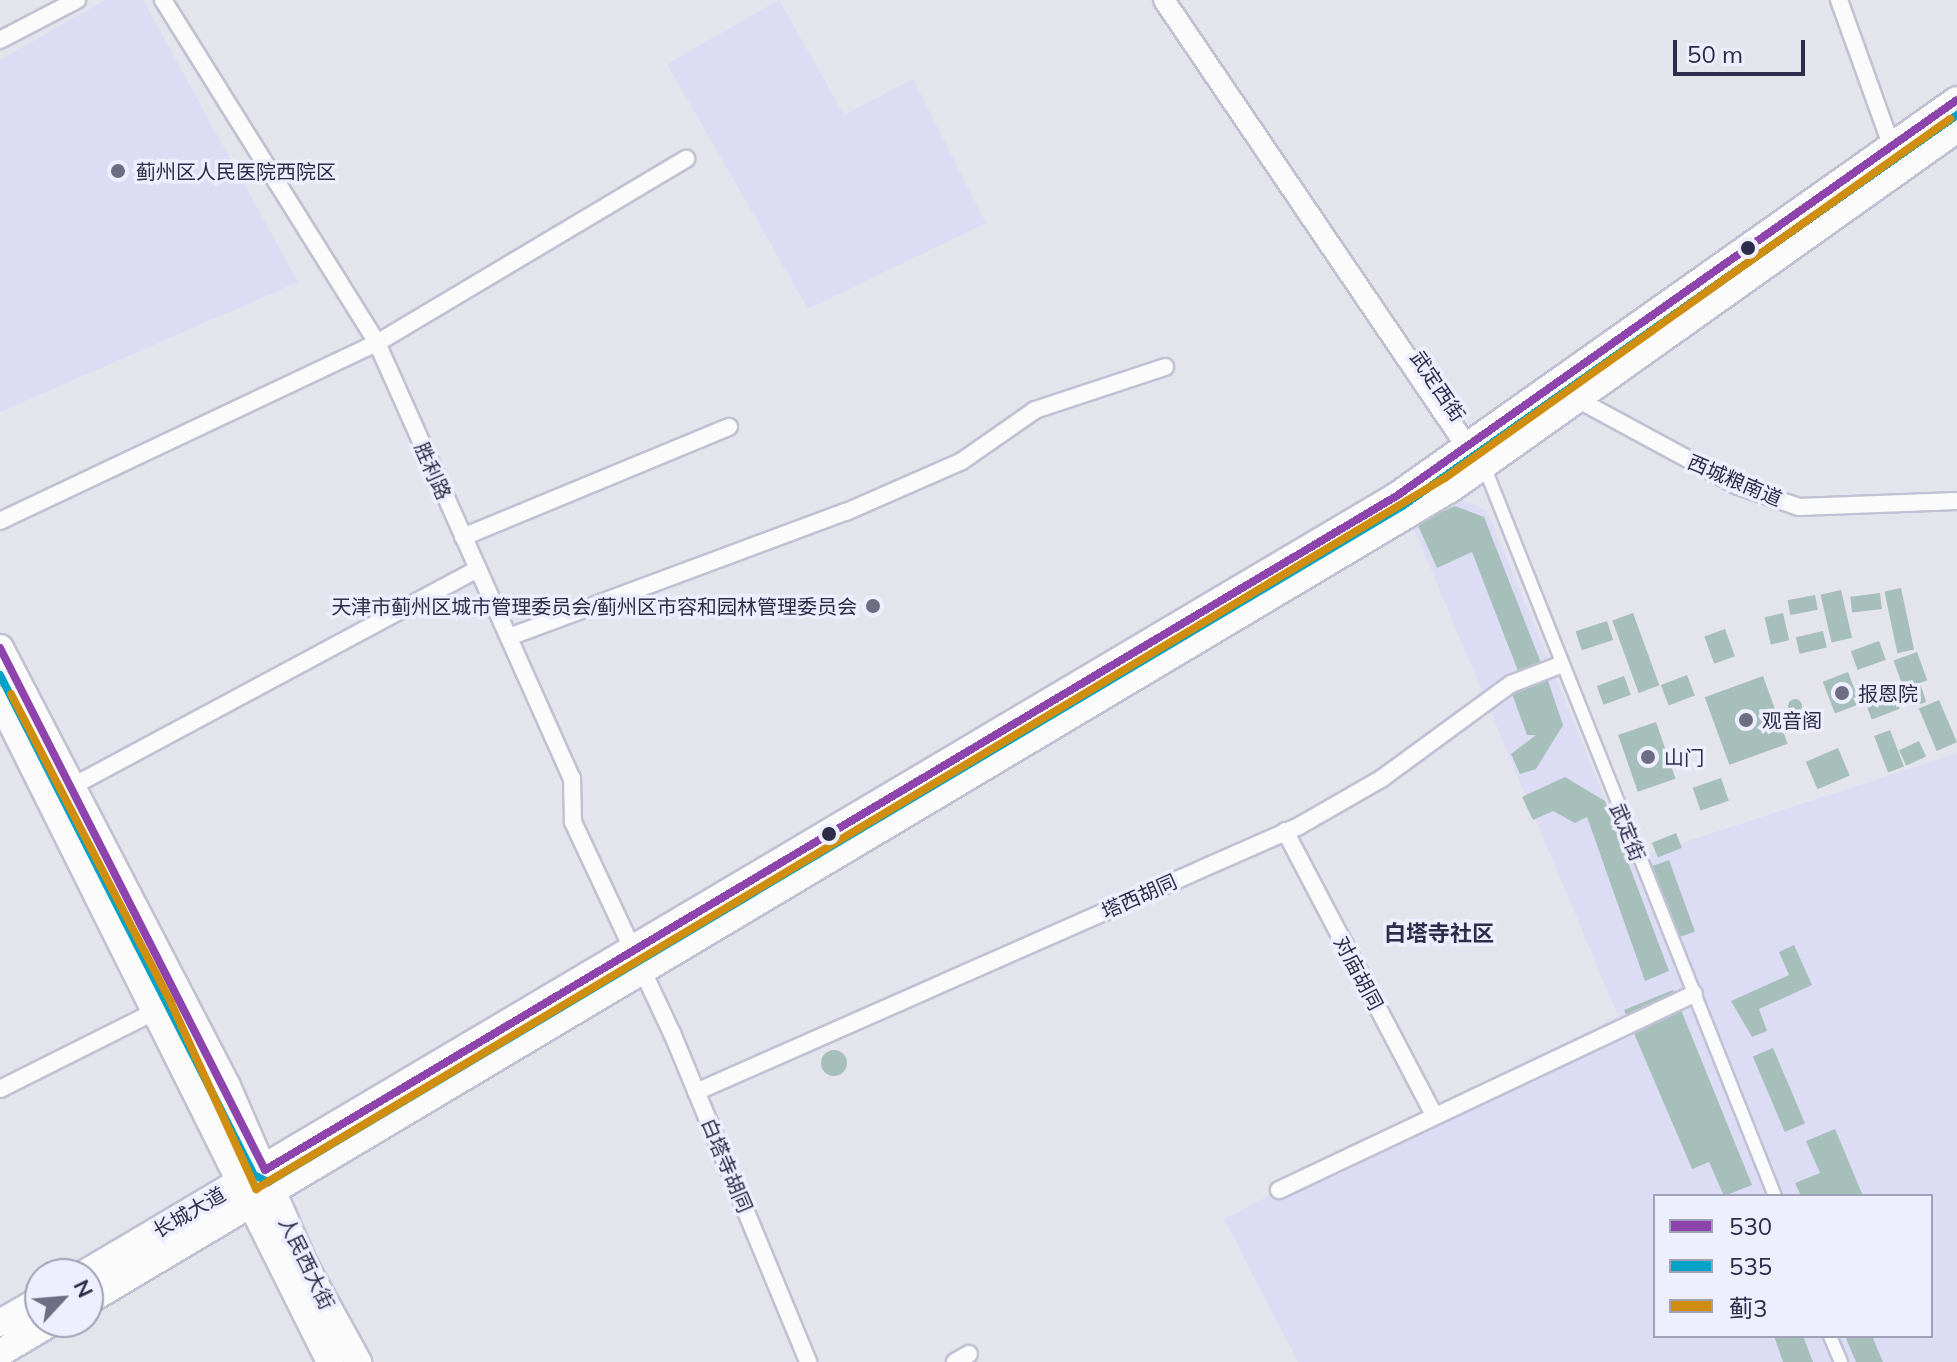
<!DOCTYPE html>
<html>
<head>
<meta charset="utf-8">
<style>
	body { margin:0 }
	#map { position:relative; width:1957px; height:1362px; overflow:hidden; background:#e4e4ed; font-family:Mulish,"Noto Sans SC",sans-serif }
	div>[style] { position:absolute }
	.built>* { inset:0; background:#dcddf4 }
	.building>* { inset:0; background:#a7bfba; transform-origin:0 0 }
	.round { border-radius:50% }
	.roads { filter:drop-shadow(2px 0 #c1c1d4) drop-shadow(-2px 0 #c1c1d4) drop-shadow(0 2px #c1c1d4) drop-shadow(0 -2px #c1c1d4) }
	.pedestrian>* { height:12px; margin:-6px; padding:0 6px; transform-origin:6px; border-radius:6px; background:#fbfbfc }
	.minor>* { height:16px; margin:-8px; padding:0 8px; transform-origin:8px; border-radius:8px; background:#fbfbfc }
	.tertiary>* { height:20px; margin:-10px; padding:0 10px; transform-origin:10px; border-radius:10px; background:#fbfbfc }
	.primary>* { height:26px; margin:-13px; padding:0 13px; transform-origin:13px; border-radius:13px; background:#fbfbfc }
	.bus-1>* { height:8px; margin:-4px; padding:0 4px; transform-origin:4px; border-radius:4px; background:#8e44ad }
	.bus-2>* { height:8px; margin:-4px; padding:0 4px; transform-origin:4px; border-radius:4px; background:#02a3c7 }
	.bus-3>* { height:8px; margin:-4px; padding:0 4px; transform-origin:4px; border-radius:4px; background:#cf8e0f }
	.dots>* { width:22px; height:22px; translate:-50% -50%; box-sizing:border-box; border:4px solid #edeefe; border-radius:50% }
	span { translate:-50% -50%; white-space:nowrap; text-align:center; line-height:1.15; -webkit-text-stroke:7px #edeefe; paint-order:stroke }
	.poi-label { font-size:20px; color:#2d2d4b }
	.left { translate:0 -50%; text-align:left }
	.right { translate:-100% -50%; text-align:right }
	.street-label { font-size:20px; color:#2d2d4b }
	.neighbourhood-label { font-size:22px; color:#2d2d4b; font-weight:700 }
	.legend { position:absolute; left:1653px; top:1194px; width:280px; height:144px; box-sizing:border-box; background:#edeefe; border:2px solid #a0a1b6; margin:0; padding:10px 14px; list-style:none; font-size:24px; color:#2d2d4b }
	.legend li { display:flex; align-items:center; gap:16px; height:40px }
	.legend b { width:40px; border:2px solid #a0a1b6 }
	.north { position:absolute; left:24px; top:1258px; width:80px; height:80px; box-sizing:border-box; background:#edeefe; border:2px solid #a0a1b6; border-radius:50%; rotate:64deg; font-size:22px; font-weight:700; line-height:32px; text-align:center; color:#2d2d4b }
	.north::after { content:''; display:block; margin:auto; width:28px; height:36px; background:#6d6d84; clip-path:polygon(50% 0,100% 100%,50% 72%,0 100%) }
	.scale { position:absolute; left:1673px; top:40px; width:132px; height:36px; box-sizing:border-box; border:4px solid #2d2d4b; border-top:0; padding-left:10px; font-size:24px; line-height:28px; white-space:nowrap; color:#2d2d4b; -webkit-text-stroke:6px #edeefe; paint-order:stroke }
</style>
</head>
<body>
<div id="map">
	<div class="built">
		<div style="clip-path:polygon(105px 0,143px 0,298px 282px,0 412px,0 60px)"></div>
		<div style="clip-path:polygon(779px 0,844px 115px,913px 79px,986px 223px,808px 309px,667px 64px)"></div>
		<div style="clip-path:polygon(evenodd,1460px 499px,1487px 510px,1630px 860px,1957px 753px,1957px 1362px,1298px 1362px,1224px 1219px,1618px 1016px,1412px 524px,1460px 499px,1655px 1196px,1931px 1196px,1931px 1336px,1655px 1336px,1655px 1196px)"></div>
	</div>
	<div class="building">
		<div style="clip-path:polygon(1455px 506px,1484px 517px,1541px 663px,1518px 671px,1472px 552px,1437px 568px,1417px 523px)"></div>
		<div style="left:1901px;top:588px;width:63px;height:17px;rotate:78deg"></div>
		<div style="left:1841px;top:590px;width:49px;height:21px;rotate:77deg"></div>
		<div style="left:1880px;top:593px;width:16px;height:30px;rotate:83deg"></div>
		<div style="left:1815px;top:595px;width:15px;height:28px;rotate:79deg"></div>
		<div style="left:1633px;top:613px;width:77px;height:22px;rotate:70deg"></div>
		<div style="left:1783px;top:613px;width:28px;height:19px;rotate:77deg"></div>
		<div style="left:1607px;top:621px;width:20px;height:33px;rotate:72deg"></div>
		<div style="left:1725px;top:629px;width:29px;height:22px;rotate:70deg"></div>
		<div style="left:1823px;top:631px;width:17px;height:28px;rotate:77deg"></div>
		<div style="left:1879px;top:641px;width:20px;height:30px;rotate:70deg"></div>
		<div style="left:1917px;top:652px;width:30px;height:25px;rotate:70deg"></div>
		<div style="left:1848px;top:672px;width:34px;height:27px;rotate:69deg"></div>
		<div style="left:1687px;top:675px;width:22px;height:28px;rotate:69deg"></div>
		<div style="left:1624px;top:676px;width:20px;height:29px;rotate:70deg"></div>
		<div style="left:1763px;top:676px;width:72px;height:62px;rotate:70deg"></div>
		<div style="clip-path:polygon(1547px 678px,1563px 725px,1536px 769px,1520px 774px,1511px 754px,1536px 735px,1527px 735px,1511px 691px)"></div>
		<div style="left:1920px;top:683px;width:20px;height:13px;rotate:72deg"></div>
		<div style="left:1893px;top:691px;width:19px;height:30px;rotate:69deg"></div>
		<div class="round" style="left:1788px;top:699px;width:14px;height:14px"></div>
		<div style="left:1939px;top:700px;width:46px;height:22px;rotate:67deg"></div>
		<div style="left:1656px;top:722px;width:60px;height:40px;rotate:71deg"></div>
		<div style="left:1890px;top:730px;width:39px;height:17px;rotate:69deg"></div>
		<div style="left:1919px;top:741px;width:17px;height:22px;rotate:65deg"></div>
		<div style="left:1838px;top:748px;width:30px;height:35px;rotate:67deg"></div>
		<div style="clip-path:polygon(1565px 777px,1605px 801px,1669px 971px,1645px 981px,1587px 817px,1575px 823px,1553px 811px,1533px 820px,1522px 797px)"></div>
		<div style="left:1721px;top:778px;width:24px;height:30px;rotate:71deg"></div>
		<div style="left:1676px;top:833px;width:16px;height:26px;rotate:68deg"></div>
		<div style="left:1669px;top:860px;width:76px;height:22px;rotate:70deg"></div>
		<div style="clip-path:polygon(1794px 945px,1812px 985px,1759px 1009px,1767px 1031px,1752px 1037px,1731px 1001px,1789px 975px,1779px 952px)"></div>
		<div style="clip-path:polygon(1673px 990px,1752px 1185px,1724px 1196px,1709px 1162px,1692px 1169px,1624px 1010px)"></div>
		<div style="left:1773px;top:1048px;width:82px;height:22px;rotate:67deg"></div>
		<div class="round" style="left:821px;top:1050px;width:26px;height:26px"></div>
		<div style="clip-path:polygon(1835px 1129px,1863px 1196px,1801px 1196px,1795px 1183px,1820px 1173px,1806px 1141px)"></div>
		<div style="clip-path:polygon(1774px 1336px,1803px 1336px,1813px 1362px,1783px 1362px)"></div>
		<div style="clip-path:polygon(1845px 1336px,1872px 1336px,1883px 1362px,1856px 1362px)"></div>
	</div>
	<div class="roads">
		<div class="pedestrian">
			<div style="left:1484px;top:466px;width:786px;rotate:68.27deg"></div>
			<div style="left:1830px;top:1336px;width:28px;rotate:67deg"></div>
		</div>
		<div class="minor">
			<div style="left:163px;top:0;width:404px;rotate:58deg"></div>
			<div style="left:377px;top:343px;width:477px;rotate:65.9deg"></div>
			<div style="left:572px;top:778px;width:44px;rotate:88.7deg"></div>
			<div style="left:573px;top:822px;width:233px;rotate:64.9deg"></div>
			<div style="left:672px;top:1033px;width:356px;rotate:67.5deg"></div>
			<div style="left:1839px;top:0;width:163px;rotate:70.2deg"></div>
			<div style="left:0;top:40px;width:87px;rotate:-27.5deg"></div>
			<div style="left:1575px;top:398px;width:185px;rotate:28.4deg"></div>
			<div style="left:1738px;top:486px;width:65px;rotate:19deg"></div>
			<div style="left:1799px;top:507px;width:158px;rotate:-2.2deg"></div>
			<div style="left:0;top:521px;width:417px;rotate:-25.3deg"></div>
			<div style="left:377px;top:343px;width:360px;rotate:-30.8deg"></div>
			<div style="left:463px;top:537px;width:288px;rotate:-22.5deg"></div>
			<div style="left:509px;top:637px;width:359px;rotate:-20.4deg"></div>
			<div style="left:846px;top:512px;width:127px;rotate:-23.7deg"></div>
			<div style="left:962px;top:461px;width:89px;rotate:-34.9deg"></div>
			<div style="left:1035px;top:410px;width:137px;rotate:-18.3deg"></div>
			<div style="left:73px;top:786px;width:457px;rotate:-28.2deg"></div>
			<div style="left:1285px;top:831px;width:321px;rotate:62.3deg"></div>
			<div style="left:0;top:1089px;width:179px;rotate:-26.6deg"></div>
			<div style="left:696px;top:1092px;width:659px;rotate:-23.8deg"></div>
			<div style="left:1299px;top:826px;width:95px;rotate:-29.8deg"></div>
			<div style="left:1381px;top:779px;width:161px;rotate:-36.2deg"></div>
			<div style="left:1511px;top:684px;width:53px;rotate:-21.2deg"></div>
			<div style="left:1279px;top:1190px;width:459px;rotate:-25.3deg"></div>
			<div style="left:955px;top:1362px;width:16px;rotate:-30deg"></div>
		</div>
		<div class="tertiary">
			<div style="left:1164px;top:0;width:552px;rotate:55.85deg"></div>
		</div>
		<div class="primary">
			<div style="left:0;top:648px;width:493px;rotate:62.6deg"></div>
			<div style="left:227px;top:1086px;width:194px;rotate:66.6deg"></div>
			<div style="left:304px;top:1264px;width:112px;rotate:61.1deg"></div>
			<div style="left:0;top:700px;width:740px;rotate:63.5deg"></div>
			<div style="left:84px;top:1274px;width:1528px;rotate:-30.66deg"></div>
			<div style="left:1398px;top:495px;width:684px;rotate:-35.25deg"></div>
			<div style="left:88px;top:1301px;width:1588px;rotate:-30.8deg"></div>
			<div style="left:1452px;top:488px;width:620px;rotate:-35.41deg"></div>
			<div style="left:0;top:1323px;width:46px;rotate:-29.9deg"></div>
			<div style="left:0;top:1353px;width:61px;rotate:-30.8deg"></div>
		</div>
	</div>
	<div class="bus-1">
		<div style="left:0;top:648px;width:585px;rotate:63.08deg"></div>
		<div style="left:265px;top:1170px;width:1319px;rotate:-30.78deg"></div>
		<div style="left:1398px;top:495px;width:684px;rotate:-35.25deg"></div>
	</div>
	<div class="bus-2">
		<div style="left:0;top:675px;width:561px;rotate:63.07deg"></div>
		<div style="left:254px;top:1175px;width:16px;rotate:27deg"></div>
		<div style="left:268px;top:1182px;width:1322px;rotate:-30.79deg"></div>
		<div style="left:1404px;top:505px;width:677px;rotate:-35.19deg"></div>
	</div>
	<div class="bus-3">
		<div style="left:11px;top:694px;width:348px;rotate:62.6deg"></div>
		<div style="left:171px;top:1003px;width:205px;rotate:65.4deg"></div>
		<div style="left:256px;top:1189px;width:1385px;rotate:-30.88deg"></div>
		<div style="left:1445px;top:478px;width:620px;rotate:-35.41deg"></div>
	</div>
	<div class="dots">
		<div style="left:118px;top:171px;background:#6d6d84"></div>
		<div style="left:1748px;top:248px;background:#2d2d4b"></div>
		<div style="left:873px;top:606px;background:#6d6d84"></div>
		<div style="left:1842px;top:693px;background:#6d6d84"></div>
		<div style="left:1746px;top:720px;background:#6d6d84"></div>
		<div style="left:1648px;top:757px;background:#6d6d84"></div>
		<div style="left:829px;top:834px;background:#2d2d4b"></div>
	</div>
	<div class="poi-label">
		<span class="left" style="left:136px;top:171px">蓟州区人民医院西院区</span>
		<span class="right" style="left:857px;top:606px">天津市蓟州区城市管理委员会/蓟州区市容和园林管理委员会</span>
		<span class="left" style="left:1858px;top:693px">报恩院</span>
		<span class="left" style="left:1762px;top:720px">观音阁</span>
		<span class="left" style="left:1664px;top:757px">山门</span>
	</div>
	<div class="street-label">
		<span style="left:1438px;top:386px;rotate:56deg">武定西街</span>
		<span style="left:433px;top:471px;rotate:66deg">胜利路</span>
		<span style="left:1735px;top:480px;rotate:23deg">西城粮南道</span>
		<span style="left:1628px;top:832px;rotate:68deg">武定街</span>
		<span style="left:1139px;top:896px;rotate:-24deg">塔西胡同</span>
		<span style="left:1359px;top:973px;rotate:62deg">对庙胡同</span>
		<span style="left:727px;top:1165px;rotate:67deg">白塔寺胡同</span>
		<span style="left:189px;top:1212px;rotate:-30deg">长城大道</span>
		<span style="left:307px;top:1263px;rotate:64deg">人民西大街</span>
	</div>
	<div class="neighbourhood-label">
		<span style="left:1439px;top:934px">白塔寺社区</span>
	</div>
	<ul class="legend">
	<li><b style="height:10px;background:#8e44ad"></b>530</li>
	<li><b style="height:10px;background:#02a3c7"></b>535</li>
	<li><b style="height:10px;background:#cf8e0f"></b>蓟3</li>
	</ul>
	<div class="north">N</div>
	<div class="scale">50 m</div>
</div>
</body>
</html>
